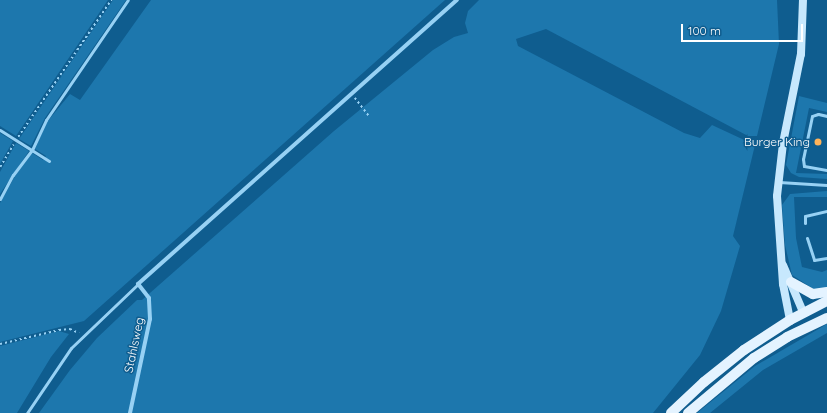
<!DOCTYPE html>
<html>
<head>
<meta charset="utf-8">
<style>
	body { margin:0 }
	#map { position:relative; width:827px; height:413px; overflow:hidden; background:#0f5d8f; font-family:Quicksand,sans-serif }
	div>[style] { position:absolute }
	.green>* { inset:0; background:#1d77ad }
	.path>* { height:1.5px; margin-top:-0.75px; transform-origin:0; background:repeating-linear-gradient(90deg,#97d1f4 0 2px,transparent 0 5px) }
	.lane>* { height:3px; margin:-1.5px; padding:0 1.5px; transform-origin:1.5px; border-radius:1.5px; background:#97d1f4 }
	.street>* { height:4px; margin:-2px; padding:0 2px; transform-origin:2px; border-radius:2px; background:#97d1f4 }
	.secondary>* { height:8px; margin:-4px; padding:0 4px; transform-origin:4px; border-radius:4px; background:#c7e8fd }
	.primary>* { height:10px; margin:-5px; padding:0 5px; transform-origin:5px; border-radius:5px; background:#e4f3ff }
	.dots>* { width:11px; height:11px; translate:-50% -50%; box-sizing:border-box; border:2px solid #0f5d8f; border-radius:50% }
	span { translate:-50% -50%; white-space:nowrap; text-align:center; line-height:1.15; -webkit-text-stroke:3px #0f5d8f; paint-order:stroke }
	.poi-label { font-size:12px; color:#fff }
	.right { translate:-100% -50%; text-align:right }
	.street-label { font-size:12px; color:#fff }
	.scale { position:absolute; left:681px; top:24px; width:122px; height:18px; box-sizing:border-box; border:2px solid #fff; border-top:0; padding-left:5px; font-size:12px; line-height:14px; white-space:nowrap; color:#fff; -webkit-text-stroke:3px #0f5d8f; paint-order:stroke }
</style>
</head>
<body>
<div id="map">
	<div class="green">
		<div style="clip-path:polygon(0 0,108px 0,16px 136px,0 126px)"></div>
		<div style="clip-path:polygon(113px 0,126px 0,45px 118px,31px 146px,19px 139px)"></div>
		<div style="clip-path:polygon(151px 0,445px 0,84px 321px,0 342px,0 203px,15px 176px,32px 153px,43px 160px,46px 156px,35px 149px,47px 122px,70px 94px,80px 100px)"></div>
		<div style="clip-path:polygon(479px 0,777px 0,779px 44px,757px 136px,748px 136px,546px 29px,516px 39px,518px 46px,684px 133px,700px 138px,712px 125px,755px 145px,733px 236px,740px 246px,721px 311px,700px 355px,653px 413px,39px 413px,70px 370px,97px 338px,137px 300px,142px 300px,334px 131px,433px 50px,454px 37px,468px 33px,465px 23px,468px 11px)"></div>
		<div style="clip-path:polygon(799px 96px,827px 103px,827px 112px,809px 108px,796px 173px,827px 174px,827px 179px,799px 177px,791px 173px,786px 165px)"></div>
		<div style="clip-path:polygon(0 133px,13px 141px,0 164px)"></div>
		<div style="clip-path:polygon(16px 143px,29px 151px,0 194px,0 172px)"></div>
		<div style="clip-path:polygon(827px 191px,827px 197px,794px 197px,796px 238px,802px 267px,822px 272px,827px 270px,827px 288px,815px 290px,792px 275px,785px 245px,782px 205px,790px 194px)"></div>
		<div style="clip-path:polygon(827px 324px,827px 333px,763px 370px,710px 413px,697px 413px,755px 366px)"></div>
		<div style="clip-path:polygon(59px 331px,69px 334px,51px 357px,17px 413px,0 413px,0 346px)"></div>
	</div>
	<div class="path">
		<div style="left:355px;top:98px;width:24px;rotate:52deg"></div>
		<div style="left:18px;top:137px;width:166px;rotate:-55.8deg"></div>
		<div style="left:0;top:167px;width:26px;rotate:-59deg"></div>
		<div style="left:0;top:344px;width:61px;rotate:-13.3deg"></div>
		<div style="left:59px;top:330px;width:11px;rotate:-5deg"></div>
		<div style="left:70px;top:329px;width:10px;rotate:24deg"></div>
	</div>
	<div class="lane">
		<div style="left:827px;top:116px;width:9px;rotate:-167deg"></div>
		<div style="left:818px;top:114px;width:6px;rotate:162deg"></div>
		<div style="left:812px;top:116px;width:44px;rotate:101.8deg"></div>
		<div style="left:803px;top:159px;width:7px;rotate:82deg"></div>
		<div style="left:804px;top:166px;width:23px;rotate:10deg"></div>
		<div style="left:0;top:130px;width:58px;rotate:32.3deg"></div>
		<div style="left:779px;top:182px;width:48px;rotate:3.6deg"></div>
		<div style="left:0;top:199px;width:27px;rotate:-62deg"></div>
		<div style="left:13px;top:175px;width:31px;rotate:-53deg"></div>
		<div style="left:32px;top:150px;width:33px;rotate:-65deg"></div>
		<div style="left:46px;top:120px;width:145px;rotate:-55.7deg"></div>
		<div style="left:805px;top:223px;width:7px;rotate:-90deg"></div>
		<div style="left:805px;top:216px;width:23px;rotate:-13deg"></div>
		<div style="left:807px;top:238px;width:23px;rotate:72deg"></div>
		<div style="left:814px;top:260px;width:13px;rotate:-9deg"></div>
		<div style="left:27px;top:413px;width:78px;rotate:-55.9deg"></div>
		<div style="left:71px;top:348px;width:93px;rotate:-43.7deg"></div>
	</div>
	<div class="street">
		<div style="left:130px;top:413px;width:96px;rotate:-78deg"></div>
		<div style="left:150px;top:319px;width:21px;rotate:-93deg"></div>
		<div style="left:149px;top:298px;width:18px;rotate:-128deg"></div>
		<div style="left:138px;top:284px;width:427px;rotate:-41.7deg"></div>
	</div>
	<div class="secondary">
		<div style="left:783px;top:265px;width:51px;rotate:66.9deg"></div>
		<div style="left:790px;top:320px;width:37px;rotate:-101deg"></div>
		<div style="left:783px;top:284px;width:88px;rotate:-93.9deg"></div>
		<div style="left:777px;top:196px;width:53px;rotate:-83.5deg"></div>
		<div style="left:783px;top:143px;width:91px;rotate:-78.6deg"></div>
		<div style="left:801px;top:54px;width:54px;rotate:-87.9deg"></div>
	</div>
	<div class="primary">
		<div style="left:791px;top:282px;width:25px;rotate:29deg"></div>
		<div style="left:813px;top:294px;width:14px;rotate:-8deg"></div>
		<div style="left:671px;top:413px;width:45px;rotate:-43.2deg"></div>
		<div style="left:704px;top:382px;width:51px;rotate:-38.7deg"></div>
		<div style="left:744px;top:350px;width:55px;rotate:-33.1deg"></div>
		<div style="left:790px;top:320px;width:42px;rotate:-27.2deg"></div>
		<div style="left:688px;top:413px;width:86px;rotate:-39.8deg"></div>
		<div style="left:754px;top:358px;width:39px;rotate:-32deg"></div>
		<div style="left:787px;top:337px;width:44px;rotate:-25.4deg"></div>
	</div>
	<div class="dots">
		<div style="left:818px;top:142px;background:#ffb35a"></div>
	</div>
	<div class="poi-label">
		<span class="right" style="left:810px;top:142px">Burger King</span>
	</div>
	<div class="street-label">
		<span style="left:134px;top:345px;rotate:-78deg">Stahlsweg</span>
	</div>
	<div class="scale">100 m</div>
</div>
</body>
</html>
